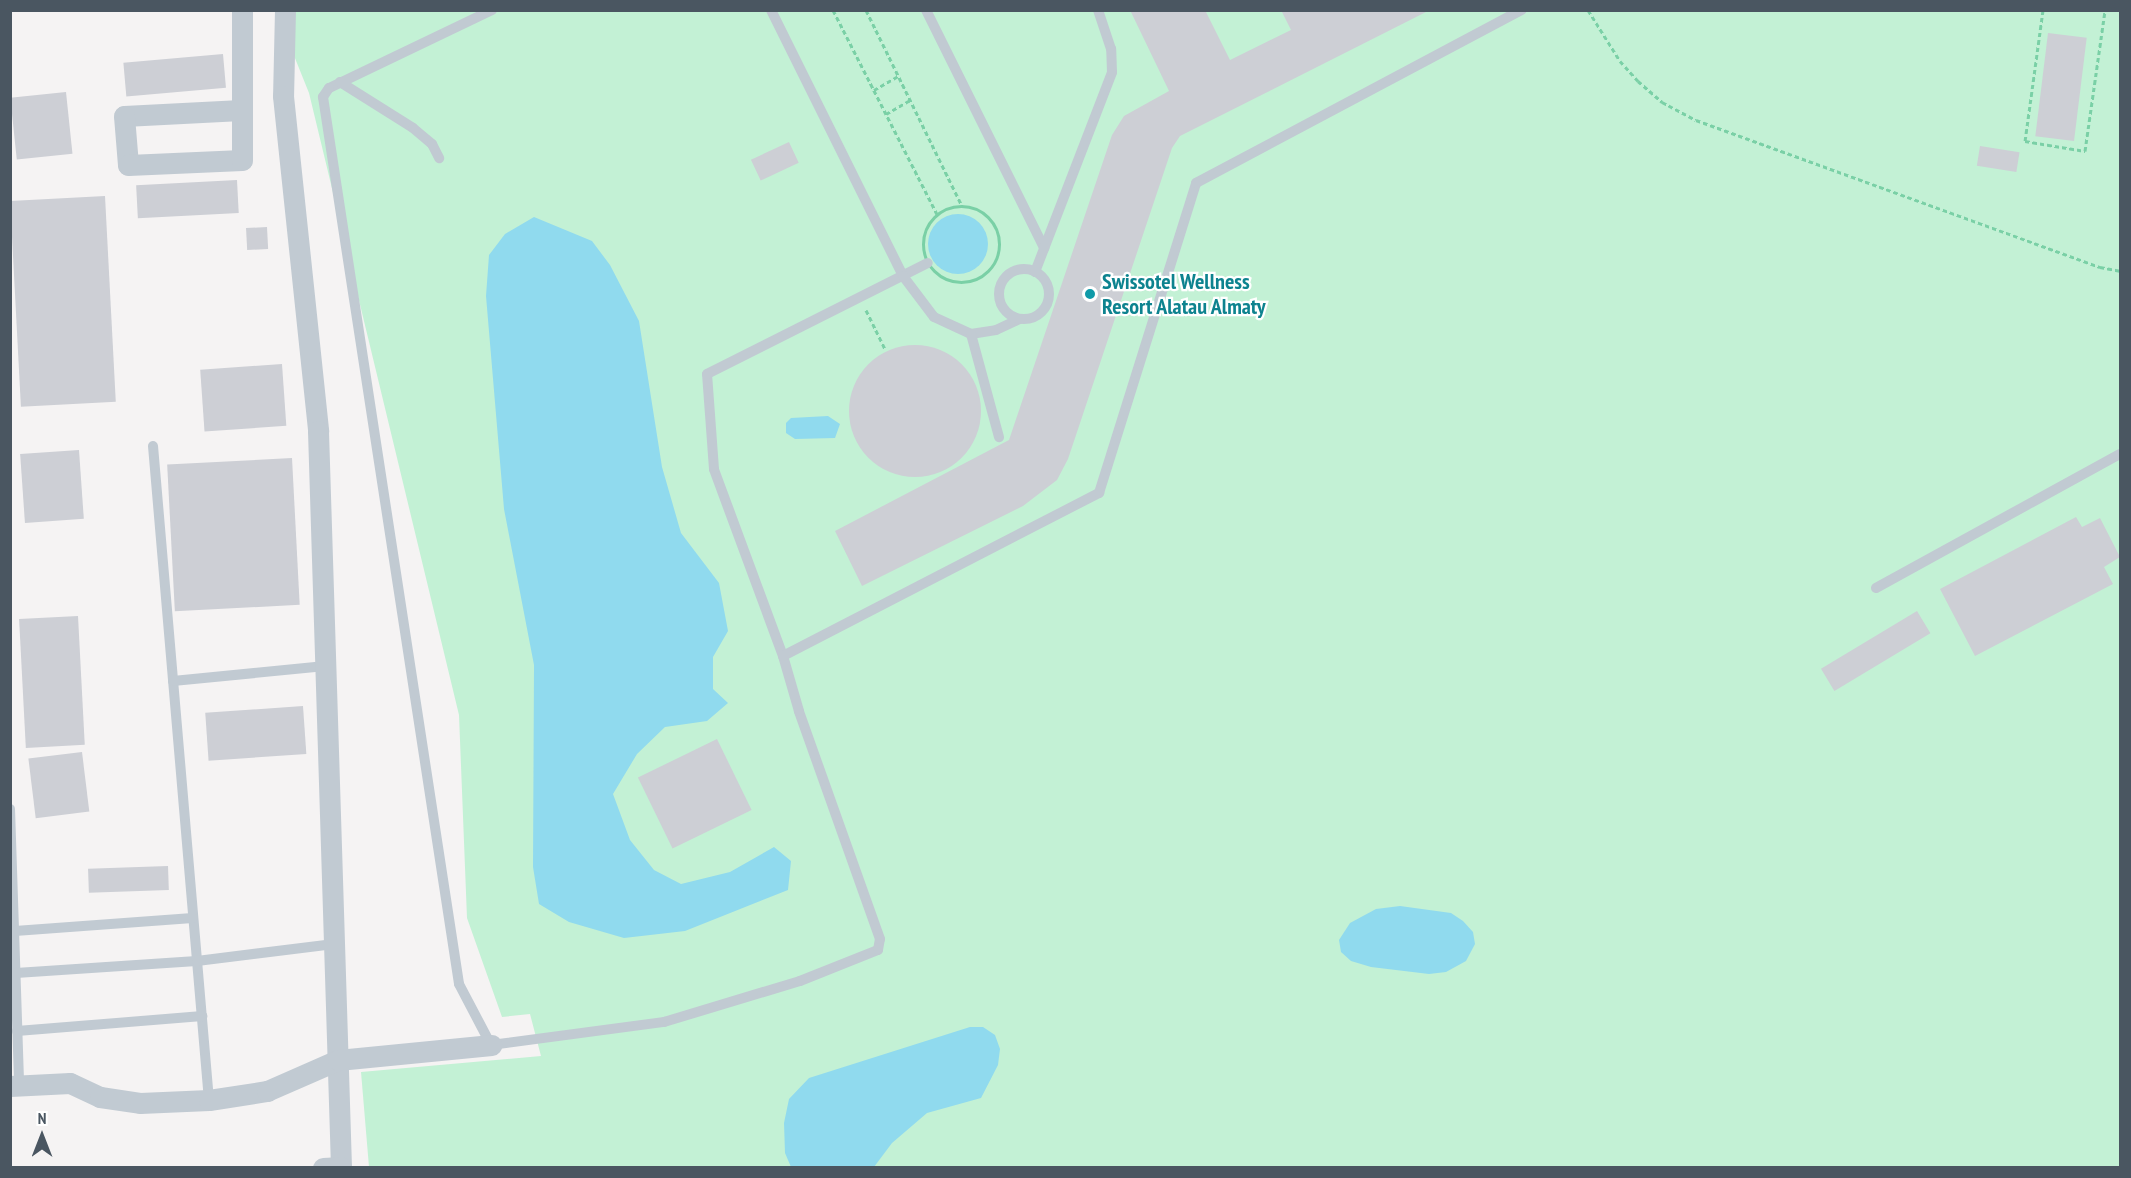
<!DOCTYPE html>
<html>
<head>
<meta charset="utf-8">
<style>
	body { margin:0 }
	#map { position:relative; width:2131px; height:1178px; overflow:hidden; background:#f5f3f3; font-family:"PT Sans Narrow",sans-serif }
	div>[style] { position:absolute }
	.green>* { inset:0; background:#c3f1d5 }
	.water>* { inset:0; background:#90daee }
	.round { border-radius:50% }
	.building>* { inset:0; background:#cdcfd5; transform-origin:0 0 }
	.path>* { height:3px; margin-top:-1.5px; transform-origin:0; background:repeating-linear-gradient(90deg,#7ad0a6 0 4.5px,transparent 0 7.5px) }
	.path>.ring { margin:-1.5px; padding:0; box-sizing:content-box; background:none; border:3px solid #7ad0a6; border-radius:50% }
	.lane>* { height:10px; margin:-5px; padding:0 5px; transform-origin:5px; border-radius:5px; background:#c1cad2 }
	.lane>.ring { margin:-5px; padding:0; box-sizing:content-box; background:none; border:10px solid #c1cad2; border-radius:50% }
	.street>* { height:21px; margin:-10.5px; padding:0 10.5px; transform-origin:10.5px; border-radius:10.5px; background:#c1cad2 }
	.dots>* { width:16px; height:16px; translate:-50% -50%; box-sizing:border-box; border:3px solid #fff; border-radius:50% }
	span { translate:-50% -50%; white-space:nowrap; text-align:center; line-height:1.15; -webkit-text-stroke:4.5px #fff; paint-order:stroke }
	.culture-label { font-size:22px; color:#0d838f; font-weight:700 }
	.left { translate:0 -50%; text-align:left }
	.frame { position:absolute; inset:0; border:12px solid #4a5661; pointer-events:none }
	.north { position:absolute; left:12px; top:1106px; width:60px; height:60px; -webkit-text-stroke:4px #fff; paint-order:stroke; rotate:0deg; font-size:16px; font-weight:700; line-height:24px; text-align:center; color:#4a5661 }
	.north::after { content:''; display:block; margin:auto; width:21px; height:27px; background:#4a5661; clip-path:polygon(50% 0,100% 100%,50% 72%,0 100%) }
</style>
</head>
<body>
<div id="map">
	<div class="green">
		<div style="clip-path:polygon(276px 11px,2120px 11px,2120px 1167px,369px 1167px,361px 1072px,541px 1056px,530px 1014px,502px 1017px,467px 918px,459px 715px,309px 93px)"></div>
	</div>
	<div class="water">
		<div class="round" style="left:928px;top:214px;width:60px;height:60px"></div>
		<div style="clip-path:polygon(534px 217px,592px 241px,610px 265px,639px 321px,662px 467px,681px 533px,719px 583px,728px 631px,713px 657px,713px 689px,728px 703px,707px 721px,665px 727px,637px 754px,613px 794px,630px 840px,654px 870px,681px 884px,730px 872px,774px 847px,791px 861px,788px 890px,685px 931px,624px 938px,569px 922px,539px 904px,533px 867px,534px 665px,504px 509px,486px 296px,489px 255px,505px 234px)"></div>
		<div style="clip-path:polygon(828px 416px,840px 424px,835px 438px,795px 439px,786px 433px,786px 423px,791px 418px)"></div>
		<div style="clip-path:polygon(1400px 906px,1451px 913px,1463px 921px,1473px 932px,1475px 944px,1466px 961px,1446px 972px,1429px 974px,1371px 967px,1351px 961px,1341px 952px,1339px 940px,1350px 923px,1376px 909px)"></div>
		<div style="clip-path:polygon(970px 1027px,983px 1027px,995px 1035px,1000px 1049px,998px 1065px,981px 1098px,927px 1113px,892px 1143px,874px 1167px,791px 1167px,785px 1153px,784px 1123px,789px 1099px,809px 1078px)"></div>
	</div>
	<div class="building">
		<div style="clip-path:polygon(1130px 10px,1205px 10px,1230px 60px,1291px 30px,1281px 10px,1430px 10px,1180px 136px,1172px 148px,1068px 459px,1057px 480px,1023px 506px,862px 586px,835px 531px,1009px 440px,1112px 135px,1124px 116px,1169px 91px)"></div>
		<div style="left:2048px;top:33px;width:39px;height:104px;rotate:7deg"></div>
		<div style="left:223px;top:54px;width:34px;height:100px;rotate:85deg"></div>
		<div style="left:66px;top:92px;width:62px;height:56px;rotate:84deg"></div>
		<div style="left:789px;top:142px;width:23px;height:42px;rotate:65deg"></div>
		<div style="left:1980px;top:146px;width:40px;height:20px;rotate:9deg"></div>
		<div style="left:237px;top:180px;width:33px;height:101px;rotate:87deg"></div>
		<div style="left:105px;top:196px;width:206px;height:95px;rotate:87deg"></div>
		<div style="left:267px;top:227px;width:22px;height:21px;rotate:87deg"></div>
		<div class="round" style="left:849px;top:345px;width:132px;height:132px"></div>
		<div style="left:282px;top:364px;width:62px;height:82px;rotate:86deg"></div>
		<div style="left:79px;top:450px;width:69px;height:59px;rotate:86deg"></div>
		<div style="left:292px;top:458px;width:147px;height:125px;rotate:87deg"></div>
		<div style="clip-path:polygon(2076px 517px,2082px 527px,2100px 518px,2120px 557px,2104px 567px,2113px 584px,1975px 656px,1940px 589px)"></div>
		<div style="left:1917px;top:611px;width:26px;height:112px;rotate:59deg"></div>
		<div style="left:78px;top:616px;width:129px;height:59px;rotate:87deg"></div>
		<div style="left:303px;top:706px;width:48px;height:98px;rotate:86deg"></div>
		<div style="left:717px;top:739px;width:79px;height:88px;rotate:64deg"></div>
		<div style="left:82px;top:752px;width:60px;height:54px;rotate:83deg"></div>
		<div style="left:168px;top:866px;width:24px;height:80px;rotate:88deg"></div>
	</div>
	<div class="path">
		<div style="left:833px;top:10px;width:229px;rotate:63deg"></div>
		<div style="left:866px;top:10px;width:218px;rotate:63.9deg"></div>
		<div style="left:1588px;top:10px;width:60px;rotate:57.9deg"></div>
		<div style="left:1620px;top:61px;width:27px;rotate:48deg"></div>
		<div style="left:1638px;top:81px;width:32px;rotate:41deg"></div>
		<div style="left:1662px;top:102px;width:38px;rotate:28deg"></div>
		<div style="left:1696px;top:120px;width:430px;rotate:20deg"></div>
		<div style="left:2100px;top:267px;width:20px;rotate:11deg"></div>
		<div style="left:2043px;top:10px;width:132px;rotate:97.8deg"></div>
		<div style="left:2025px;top:141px;width:61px;rotate:9.5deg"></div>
		<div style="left:2085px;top:151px;width:142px;rotate:-81.9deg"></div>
		<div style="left:874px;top:90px;width:28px;rotate:-30deg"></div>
		<div style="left:886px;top:114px;width:28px;rotate:-30deg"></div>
		<div class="ring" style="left:923px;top:206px;width:73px;height:73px"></div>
		<div style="left:866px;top:310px;width:43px;rotate:64deg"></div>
	</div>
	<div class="lane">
		<div style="left:492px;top:10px;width:181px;rotate:154.4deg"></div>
		<div style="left:329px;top:88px;width:11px;rotate:124deg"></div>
		<div style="left:323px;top:97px;width:897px;rotate:81.28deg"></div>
		<div style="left:459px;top:984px;width:69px;rotate:62.3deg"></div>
		<div style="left:491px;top:1045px;width:175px;rotate:-7.6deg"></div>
		<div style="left:664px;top:1022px;width:142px;rotate:-16.8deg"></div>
		<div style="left:800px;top:981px;width:84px;rotate:-21.7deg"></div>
		<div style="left:878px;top:950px;width:11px;rotate:-80deg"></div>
		<div style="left:880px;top:939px;width:242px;rotate:-109.6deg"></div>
		<div style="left:799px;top:711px;width:57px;rotate:-106.2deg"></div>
		<div style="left:783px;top:656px;width:199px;rotate:-110.3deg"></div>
		<div style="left:714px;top:469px;width:95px;rotate:-94.2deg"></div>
		<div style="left:707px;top:374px;width:247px;rotate:-26.7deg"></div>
		<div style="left:771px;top:10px;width:297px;rotate:63.6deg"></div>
		<div style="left:903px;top:276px;width:51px;rotate:52.9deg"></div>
		<div style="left:934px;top:317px;width:41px;rotate:24.7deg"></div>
		<div style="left:971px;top:334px;width:25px;rotate:-9deg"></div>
		<div style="left:996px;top:330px;width:26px;rotate:-25deg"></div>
		<div style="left:926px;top:10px;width:266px;rotate:63.6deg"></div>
		<div style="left:340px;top:82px;width:86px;rotate:32.2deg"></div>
		<div style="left:413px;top:128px;width:25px;rotate:40deg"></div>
		<div style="left:432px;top:144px;width:16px;rotate:63deg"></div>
		<div class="ring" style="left:999px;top:269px;width:40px;height:40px"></div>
		<div style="left:1035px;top:272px;width:214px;rotate:-68.9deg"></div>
		<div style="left:1112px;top:72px;width:23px;rotate:-92deg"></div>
		<div style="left:1111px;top:49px;width:41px;rotate:-108.4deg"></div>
		<div style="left:971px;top:334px;width:107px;rotate:74.8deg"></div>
		<div style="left:153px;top:446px;width:656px;rotate:85.11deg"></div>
		<div style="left:1876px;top:588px;width:278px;rotate:-28.8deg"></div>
		<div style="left:783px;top:656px;width:356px;rotate:-27.3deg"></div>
		<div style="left:1099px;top:493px;width:325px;rotate:-72.6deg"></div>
		<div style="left:1196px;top:183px;width:369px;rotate:-28deg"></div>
		<div style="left:173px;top:681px;width:153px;rotate:-5.6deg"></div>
		<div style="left:10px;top:809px;width:275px;rotate:88.1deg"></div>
		<div style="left:15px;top:931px;width:178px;rotate:-4.2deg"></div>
		<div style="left:16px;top:973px;width:181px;rotate:-3.8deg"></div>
		<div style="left:197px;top:961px;width:138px;rotate:-7.1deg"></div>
		<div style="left:17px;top:1031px;width:186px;rotate:-4.6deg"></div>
	</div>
	<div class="street">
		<div style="left:285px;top:10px;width:86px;rotate:91.3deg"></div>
		<div style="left:283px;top:96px;width:337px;rotate:84deg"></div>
		<div style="left:318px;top:431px;width:736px;rotate:88.21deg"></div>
		<div style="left:341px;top:1167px;width:18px;rotate:177deg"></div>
		<div style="left:241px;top:110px;width:117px;rotate:177.1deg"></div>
		<div style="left:124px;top:116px;width:49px;rotate:85.3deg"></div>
		<div style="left:128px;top:165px;width:114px;rotate:-2.5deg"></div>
		<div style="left:242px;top:160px;width:150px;rotate:-90deg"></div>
		<div style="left:10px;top:1086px;width:60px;rotate:-2.9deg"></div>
		<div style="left:70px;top:1083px;width:33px;rotate:25deg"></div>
		<div style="left:100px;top:1097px;width:40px;rotate:8.5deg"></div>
		<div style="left:140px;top:1103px;width:69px;rotate:-2.5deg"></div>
		<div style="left:209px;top:1100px;width:59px;rotate:-8.8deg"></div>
		<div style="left:267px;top:1091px;width:77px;rotate:-23.6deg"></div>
		<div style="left:338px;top:1060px;width:154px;rotate:-5.6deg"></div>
	</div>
	<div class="dots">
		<div style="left:1090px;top:294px;background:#0f9aa8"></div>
	</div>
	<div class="culture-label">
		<span class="left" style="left:1102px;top:294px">Swissotel Wellness<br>Resort Alatau Almaty</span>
	</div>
	<div class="frame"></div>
	<div class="north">N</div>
</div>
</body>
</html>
